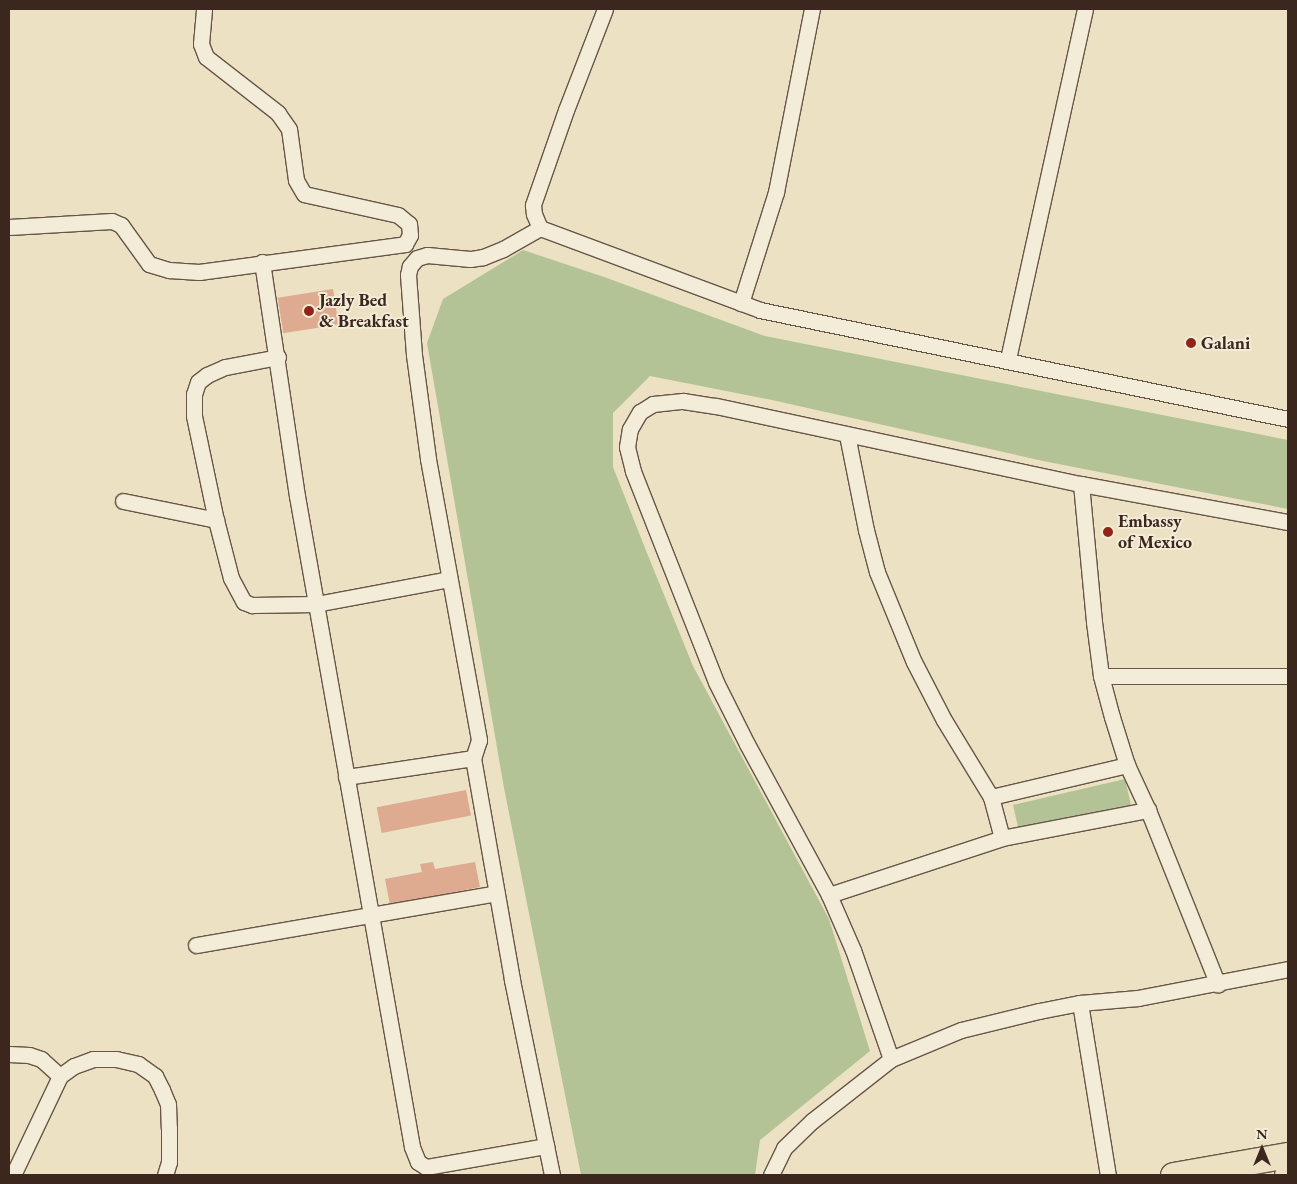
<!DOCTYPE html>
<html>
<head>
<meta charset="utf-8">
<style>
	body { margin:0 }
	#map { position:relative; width:1297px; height:1184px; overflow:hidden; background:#ece1c3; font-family:"EB Garamond",serif }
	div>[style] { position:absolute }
	.green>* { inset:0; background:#b4c396; transform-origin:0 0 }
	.building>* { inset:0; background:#dfab90; transform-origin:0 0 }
	.roads { filter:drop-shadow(1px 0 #675647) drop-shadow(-1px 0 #675647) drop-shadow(0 1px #675647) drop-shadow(0 -1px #675647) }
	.minor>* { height:15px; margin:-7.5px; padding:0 7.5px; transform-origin:7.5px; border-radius:7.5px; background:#f3ecd8 }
	.primary>* { height:25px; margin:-12.5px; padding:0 12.5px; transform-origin:12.5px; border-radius:12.5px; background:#ece1c3 }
	.dots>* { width:14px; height:14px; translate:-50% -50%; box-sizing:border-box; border:2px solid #f3ecd8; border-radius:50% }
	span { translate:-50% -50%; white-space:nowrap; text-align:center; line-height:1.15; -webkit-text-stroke:4px #f3ecd8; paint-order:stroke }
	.poi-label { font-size:18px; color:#3b271e; font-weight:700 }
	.left { translate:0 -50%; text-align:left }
	.frame { position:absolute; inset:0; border:10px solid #3b271e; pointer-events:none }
	.north { position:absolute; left:1237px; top:1124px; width:50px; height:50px; -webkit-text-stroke:4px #f3ecd8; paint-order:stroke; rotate:0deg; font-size:14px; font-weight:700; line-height:20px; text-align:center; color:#3b271e }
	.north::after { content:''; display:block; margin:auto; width:18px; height:22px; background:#3b271e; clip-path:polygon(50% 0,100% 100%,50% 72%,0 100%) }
</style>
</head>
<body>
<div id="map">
	<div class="green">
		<div style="clip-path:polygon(523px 250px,607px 278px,765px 336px,1288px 440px,1288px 509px,1043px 461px,772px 400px,650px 376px,613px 413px,613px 467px,647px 553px,693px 666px,829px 919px,870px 1051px,760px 1140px,755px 1175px,581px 1175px,504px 788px,427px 343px,443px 299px)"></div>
		<div style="left:1125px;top:779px;width:27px;height:115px;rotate:77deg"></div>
	</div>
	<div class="building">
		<div style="left:333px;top:289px;width:36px;height:56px;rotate:81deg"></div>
		<div style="left:466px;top:790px;width:26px;height:91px;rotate:79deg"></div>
		<div style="clip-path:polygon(433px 862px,435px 869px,475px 862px,480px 887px,390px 905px,385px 879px,422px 872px,420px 864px)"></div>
	</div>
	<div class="roads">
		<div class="minor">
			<div style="left:605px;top:9px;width:108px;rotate:111.1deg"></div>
			<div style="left:566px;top:110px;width:101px;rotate:109.2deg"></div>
			<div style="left:533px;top:205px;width:9px;rotate:84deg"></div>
			<div style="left:534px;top:214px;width:15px;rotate:67deg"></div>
			<div style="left:540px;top:228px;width:235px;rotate:20.4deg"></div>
			<div style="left:760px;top:310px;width:539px;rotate:11.66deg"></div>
			<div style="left:9px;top:227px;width:103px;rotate:-3.3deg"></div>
			<div style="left:112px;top:221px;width:10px;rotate:24deg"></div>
			<div style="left:121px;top:225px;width:48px;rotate:54.3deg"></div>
			<div style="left:149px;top:264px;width:21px;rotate:17deg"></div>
			<div style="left:169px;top:270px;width:30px;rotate:4deg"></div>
			<div style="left:199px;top:272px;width:208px;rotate:-7.7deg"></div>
			<div style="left:405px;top:244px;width:10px;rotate:-61deg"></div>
			<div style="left:410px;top:235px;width:11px;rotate:-95deg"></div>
			<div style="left:409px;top:224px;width:14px;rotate:-141deg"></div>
			<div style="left:398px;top:215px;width:96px;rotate:-167.4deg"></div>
			<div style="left:304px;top:194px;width:16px;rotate:-120deg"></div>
			<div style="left:296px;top:180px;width:51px;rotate:-97.8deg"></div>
			<div style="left:289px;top:129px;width:19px;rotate:-125deg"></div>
			<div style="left:278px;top:113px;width:91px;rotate:-142.1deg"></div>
			<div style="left:206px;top:57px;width:14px;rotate:-111deg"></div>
			<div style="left:201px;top:44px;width:35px;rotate:-85deg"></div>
			<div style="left:540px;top:228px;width:43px;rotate:150.4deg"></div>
			<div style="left:503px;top:249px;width:22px;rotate:158deg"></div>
			<div style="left:483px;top:257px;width:13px;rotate:171deg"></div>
			<div style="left:470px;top:259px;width:43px;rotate:-174.7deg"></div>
			<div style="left:427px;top:255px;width:10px;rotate:163deg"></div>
			<div style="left:417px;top:258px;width:11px;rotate:131deg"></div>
			<div style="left:410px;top:266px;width:9px;rotate:103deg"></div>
			<div style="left:408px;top:275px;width:80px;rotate:85.7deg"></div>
			<div style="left:414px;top:355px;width:105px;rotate:82.3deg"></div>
			<div style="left:428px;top:459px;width:286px;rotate:79.7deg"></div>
			<div style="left:479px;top:740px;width:19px;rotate:108deg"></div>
			<div style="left:473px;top:758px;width:225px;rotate:80deg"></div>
			<div style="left:512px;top:980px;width:199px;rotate:78.4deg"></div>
			<div style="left:262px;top:262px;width:237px;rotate:81.5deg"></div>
			<div style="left:297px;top:496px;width:661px;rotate:79.98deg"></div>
			<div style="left:412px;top:1147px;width:16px;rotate:68deg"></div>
			<div style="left:418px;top:1162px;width:9px;rotate:32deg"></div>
			<div style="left:426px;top:1167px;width:122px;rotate:-9.9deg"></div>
			<div style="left:741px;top:303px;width:116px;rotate:-72.5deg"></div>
			<div style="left:776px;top:192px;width:187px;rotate:-78.9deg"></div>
			<div style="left:278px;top:357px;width:54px;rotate:169.3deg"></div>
			<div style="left:225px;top:367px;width:20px;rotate:156deg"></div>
			<div style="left:207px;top:375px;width:11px;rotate:142deg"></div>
			<div style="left:198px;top:382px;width:13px;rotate:108deg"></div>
			<div style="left:194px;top:394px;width:22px;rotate:90deg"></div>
			<div style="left:194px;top:416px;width:106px;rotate:78.1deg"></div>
			<div style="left:216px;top:520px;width:60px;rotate:75.5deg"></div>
			<div style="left:231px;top:578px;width:27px;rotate:62deg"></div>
			<div style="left:244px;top:602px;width:9px;rotate:21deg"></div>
			<div style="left:252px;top:605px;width:64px;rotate:-0.9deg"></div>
			<div style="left:316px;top:604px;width:135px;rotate:-10.6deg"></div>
			<div style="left:1008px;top:359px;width:358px;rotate:-77.6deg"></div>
			<div style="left:847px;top:435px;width:97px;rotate:78.7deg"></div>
			<div style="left:866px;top:530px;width:43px;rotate:75.3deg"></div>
			<div style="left:877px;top:572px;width:97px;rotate:67.7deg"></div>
			<div style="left:914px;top:662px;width:65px;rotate:62.7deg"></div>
			<div style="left:944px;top:720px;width:90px;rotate:58.6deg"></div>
			<div style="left:991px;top:797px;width:42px;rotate:75deg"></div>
			<div style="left:1081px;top:484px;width:139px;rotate:84.6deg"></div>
			<div style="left:1094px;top:622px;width:54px;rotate:82.6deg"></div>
			<div style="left:1101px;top:676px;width:42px;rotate:75deg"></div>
			<div style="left:1112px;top:717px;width:50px;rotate:72.6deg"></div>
			<div style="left:1127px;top:765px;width:50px;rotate:65deg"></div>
			<div style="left:1148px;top:810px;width:188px;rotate:68.2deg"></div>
			<div style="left:123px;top:501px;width:95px;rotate:11.5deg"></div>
			<div style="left:1101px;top:676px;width:187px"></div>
			<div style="left:346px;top:777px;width:128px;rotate:-8.5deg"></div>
			<div style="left:991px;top:797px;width:140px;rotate:-13.2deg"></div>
			<div style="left:829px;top:895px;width:182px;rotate:-18.2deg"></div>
			<div style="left:1002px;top:838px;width:149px;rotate:-10.9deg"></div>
			<div style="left:196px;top:945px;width:305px;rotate:-9.8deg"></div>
			<div style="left:1080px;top:1003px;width:174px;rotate:80.8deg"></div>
			<div style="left:9px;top:1054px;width:20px;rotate:3deg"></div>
			<div style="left:29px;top:1055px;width:13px;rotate:18deg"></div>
			<div style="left:41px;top:1059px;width:25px;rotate:42deg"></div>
			<div style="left:891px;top:1059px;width:115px;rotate:-109.2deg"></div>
			<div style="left:853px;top:950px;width:60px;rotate:-113.6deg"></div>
			<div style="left:829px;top:895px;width:172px;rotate:-118.5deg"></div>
			<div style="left:747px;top:744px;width:69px;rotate:-116.6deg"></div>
			<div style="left:716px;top:682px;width:227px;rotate:-111.5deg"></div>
			<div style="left:633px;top:471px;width:25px;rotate:-104deg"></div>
			<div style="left:627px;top:447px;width:18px;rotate:-81deg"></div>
			<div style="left:630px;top:429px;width:20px;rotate:-60deg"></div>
			<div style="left:640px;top:412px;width:15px;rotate:-32deg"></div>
			<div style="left:653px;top:404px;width:30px;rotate:-6deg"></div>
			<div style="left:683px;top:401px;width:33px;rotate:9deg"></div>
			<div style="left:716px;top:406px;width:373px;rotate:12.1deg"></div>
			<div style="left:1081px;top:484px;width:210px;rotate:10.4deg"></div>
			<div style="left:13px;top:1175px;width:110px;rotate:-64.6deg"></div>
			<div style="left:60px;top:1076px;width:17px;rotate:-36deg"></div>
			<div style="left:74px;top:1066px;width:20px;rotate:-20deg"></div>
			<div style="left:93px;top:1059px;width:23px"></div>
			<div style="left:116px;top:1059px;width:23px;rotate:13deg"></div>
			<div style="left:138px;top:1064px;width:21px;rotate:35deg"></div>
			<div style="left:155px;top:1076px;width:16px;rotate:63deg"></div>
			<div style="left:162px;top:1090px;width:15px;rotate:67deg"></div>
			<div style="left:168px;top:1104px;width:24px;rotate:88deg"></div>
			<div style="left:169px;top:1128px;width:34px;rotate:90deg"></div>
			<div style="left:169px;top:1162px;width:14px;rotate:107deg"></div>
			<div style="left:771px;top:1175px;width:30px;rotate:-64deg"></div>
			<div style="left:784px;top:1148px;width:39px;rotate:-44deg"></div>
			<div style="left:812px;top:1121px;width:100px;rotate:-38.1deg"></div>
			<div style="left:891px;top:1059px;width:76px;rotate:-22.5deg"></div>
			<div style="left:961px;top:1030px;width:80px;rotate:-13.7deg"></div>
			<div style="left:1039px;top:1011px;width:42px;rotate:-11deg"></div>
			<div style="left:1080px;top:1003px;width:58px;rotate:-4.9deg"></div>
			<div style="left:1138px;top:998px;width:153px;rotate:-10.9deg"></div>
		</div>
		<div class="primary">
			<div style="left:1173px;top:1175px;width:117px;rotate:-9.9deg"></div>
			<div style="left:1287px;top:1175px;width:1px"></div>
		</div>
	</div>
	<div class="dots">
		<div style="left:309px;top:311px;background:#8f2418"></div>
		<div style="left:1191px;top:343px;background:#8f2418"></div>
		<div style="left:1108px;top:532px;background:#8f2418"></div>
	</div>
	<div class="poi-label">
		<span class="left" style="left:319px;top:311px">Jazly Bed<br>&amp; Breakfast</span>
		<span class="left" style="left:1201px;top:343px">Galani</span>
		<span class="left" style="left:1118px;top:532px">Embassy<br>of Mexico</span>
	</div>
	<div class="frame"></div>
	<div class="north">N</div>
</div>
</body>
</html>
